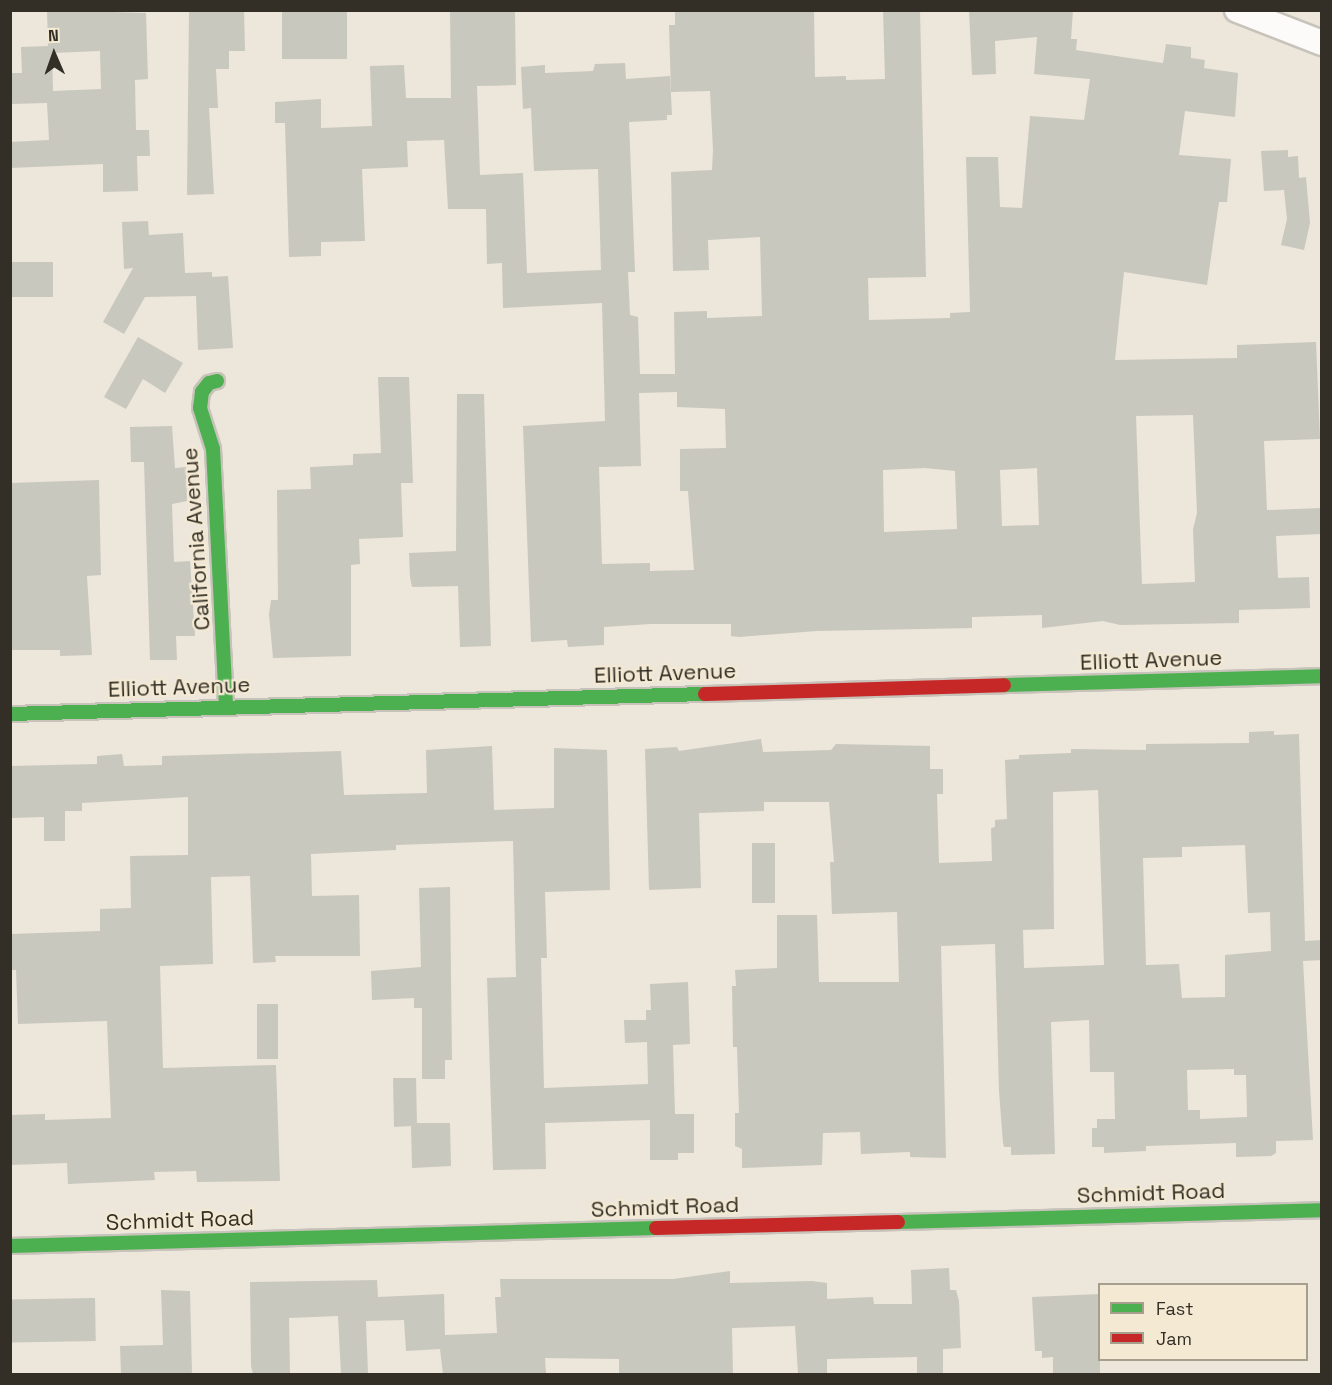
<!DOCTYPE html>
<html>
<head>
<meta charset="utf-8">
<style>
	body { margin:0 }
	#map { position:relative; width:1332px; height:1385px; overflow:hidden; background:#ece6db; font-family:"Space Grotesk",sans-serif }
	div>[style] { position:absolute }
	.building>* { inset:0; background:#c9c8be; transform-origin:0 0 }
	.roads { filter:drop-shadow(2px 0 #c8c3ba) drop-shadow(-2px 0 #c8c3ba) drop-shadow(0 2px #c8c3ba) drop-shadow(0 -2px #c8c3ba) }
	.street>* { height:24px; margin:-12px; padding:0 12px; transform-origin:12px; border-radius:12px; background:#fcfbfa }
	.fast>* { height:14px; margin:-7px; padding:0 7px; transform-origin:7px; border-radius:7px; background:#4caf50 }
	.jam>* { height:14px; margin:-7px; padding:0 7px; transform-origin:7px; border-radius:7px; background:#c62828 }
	span { translate:-50% -50%; white-space:nowrap; text-align:center; line-height:1.15; -webkit-text-stroke:4.5px #f4e9d3; paint-order:stroke }
	.street-label { font-size:22px; color:#332f26 }
	.frame { position:absolute; inset:0; border:12px solid #332f26; pointer-events:none }
	.legend { position:absolute; left:1098px; top:1283px; width:210px; height:78px; box-sizing:border-box; background:#f4e9d3; border:2px solid #a79f8e; margin:0; padding:8px 10px; list-style:none; font-size:18px; color:#332f26 }
	.legend li { display:flex; align-items:center; gap:12px; height:30px }
	.legend b { width:30px; border:2px solid #a79f8e }
	.north { position:absolute; left:24px; top:24px; width:60px; height:60px; -webkit-text-stroke:4px #f4e9d3; paint-order:stroke; rotate:358deg; font-size:16px; font-weight:700; line-height:24px; text-align:center; color:#332f26 }
	.north::after { content:''; display:block; margin:auto; width:21px; height:27px; background:#332f26; clip-path:polygon(50% 0,100% 100%,50% 72%,0 100%) }
</style>
</head>
<body>
<div id="map">
	<div class="building">
		<div style="clip-path:polygon(evenodd,47px 10px,146px 13px,148px 79px,135px 80px,136px 130px,149px 130px,150px 156px,137px 156px,138px 191px,103px 192px,103px 164px,10px 168px,10px 142px,49px 140px,47px 103px,10px 104px,10px 73px,22px 73px,21px 47px,48px 46px,47px 10px,100px 51px,101px 89px,53px 91px,52px 53px,100px 51px)"></div>
		<div style="clip-path:polygon(189px 10px,244px 10px,245px 51px,229px 51px,229px 69px,216px 69px,218px 108px,209px 108px,214px 194px,187px 195px)"></div>
		<div style="left:282px;top:10px;width:65px;height:49px"></div>
		<div style="clip-path:polygon(evenodd,450px 10px,515px 10px,516px 85px,477px 86px,480px 175px,523px 173px,527px 273px,601px 270px,600px 235px,598px 169px,534px 171px,531px 108px,523px 109px,521px 67px,545px 65px,545px 73px,593px 71px,595px 64px,625px 63px,626px 79px,670px 76px,672px 115px,667px 115px,667px 120px,629px 122px,635px 272px,628px 272px,630px 315px,638px 317px,640px 374px,675px 374px,674px 312px,707px 311px,707px 318px,762px 316px,760px 237px,708px 240px,709px 270px,673px 271px,671px 172px,712px 170px,713px 150px,710px 91px,671px 92px,669px 25px,675px 25px,675px 10px,814px 10px,815px 77px,846px 76px,846px 80px,885px 79px,883px 10px,920px 10px,926px 277px,868px 278px,869px 320px,950px 318px,950px 313px,970px 312px,966px 157px,998px 157px,1000px 207px,1022px 208px,1030px 116px,1084px 120px,1090px 79px,1034px 74px,1037px 37px,995px 41px,996px 74px,972px 75px,969px 10px,1073px 10px,1071px 39px,1077px 39px,1076px 50px,1163px 63px,1166px 44px,1191px 47px,1191px 58px,1205px 60px,1204px 68px,1238px 73px,1235px 117px,1185px 111px,1179px 155px,1231px 159px,1227px 202px,1219px 202px,1207px 285px,1124px 272px,1115px 360px,1237px 358px,1237px 345px,1316px 342px,1320px 439px,1264px 441px,1267px 510px,1322px 508px,1322px 534px,1276px 536px,1278px 578px,1309px 577px,1310px 608px,1239px 610px,1239px 623px,1120px 625px,1103px 621px,1042px 628px,1042px 615px,972px 617px,972px 628px,817px 631px,739px 637px,731px 636px,731px 624px,651px 624px,604px 627px,604px 645px,568px 647px,567px 640px,531px 642px,523px 426px,605px 421px,602px 303px,503px 308px,502px 263px,487px 264px,486px 209px,448px 209px,444px 140px,407px 141px,408px 167px,362px 169px,365px 241px,321px 242px,321px 256px,289px 257px,285px 123px,275px 123px,275px 102px,321px 99px,321px 128px,372px 126px,370px 66px,404px 65px,406px 98px,451px 98px,450px 10px,677px 392px,677px 407px,725px 409px,726px 448px,680px 449px,680px 491px,688px 491px,694px 570px,650px 571px,650px 563px,602px 564px,599px 467px,641px 466px,639px 393px,677px 392px,450px 10px,1193px 415px,1197px 513px,1193px 529px,1195px 582px,1142px 584px,1136px 416px,1193px 415px,450px 10px,925px 468px,955px 471px,957px 529px,884px 532px,883px 470px,925px 468px,450px 10px,1037px 468px,1039px 525px,1002px 526px,1000px 470px,1037px 468px)"></div>
		<div style="clip-path:polygon(1288px 150px,1288px 157px,1298px 156px,1299px 178px,1306px 177px,1310px 223px,1304px 250px,1281px 245px,1287px 219px,1284px 190px,1264px 191px,1261px 151px)"></div>
		<div style="clip-path:polygon(148px 221px,149px 235px,183px 233px,185px 273px,212px 272px,212px 277px,228px 276px,233px 348px,198px 350px,196px 296px,145px 297px,124px 334px,103px 322px,133px 268px,124px 269px,122px 222px)"></div>
		<div style="left:53px;top:262px;width:35px;height:43px;rotate:90deg"></div>
		<div style="clip-path:polygon(138px 337px,183px 363px,165px 393px,143px 379px,126px 409px,104px 397px)"></div>
		<div style="clip-path:polygon(378px 377px,409px 377px,413px 483px,401px 483px,403px 537px,359px 539px,360px 564px,351px 565px,351px 656px,273px 658px,269px 614px,271px 600px,278px 600px,277px 490px,311px 489px,310px 467px,353px 465px,353px 454px,381px 453px)"></div>
		<div style="clip-path:polygon(457px 394px,484px 394px,491px 646px,460px 647px,458px 586px,412px 587px,410px 577px,409px 553px,456px 551px)"></div>
		<div style="clip-path:polygon(172px 426px,175px 468px,186px 467px,187px 501px,172px 504px,174px 562px,190px 561px,195px 636px,176px 636px,177px 660px,150px 660px,144px 462px,131px 462px,130px 427px)"></div>
		<div style="clip-path:polygon(99px 480px,101px 575px,87px 576px,92px 655px,60px 656px,60px 650px,10px 650px,10px 483px)"></div>
		<div style="clip-path:polygon(evenodd,1274px 731px,1274px 735px,1299px 734px,1305px 941px,1322px 940px,1322px 960px,1303px 961px,1313px 1140px,1276px 1141px,1276px 1153px,1271px 1156px,1236px 1157px,1236px 1143px,1146px 1146px,1146px 1151px,1104px 1153px,1104px 1147px,1092px 1147px,1092px 1128px,1097px 1128px,1097px 1119px,1115px 1119px,1114px 1072px,1090px 1072px,1089px 1020px,1051px 1022px,1055px 1154px,1011px 1155px,1011px 1147px,1004px 1147px,1003px 1143px,999px 1091px,995px 944px,941px 946px,946px 1158px,910px 1157px,910px 1152px,861px 1154px,860px 1132px,823px 1133px,822px 1165px,742px 1168px,742px 1149px,735px 1146px,735px 1113px,739px 1113px,737px 1047px,733px 1047px,732px 986px,736px 986px,735px 970px,777px 968px,777px 915px,817px 915px,819px 982px,899px 982px,897px 912px,832px 914px,830px 862px,834px 862px,829px 802px,764px 802px,764px 811px,699px 813px,701px 888px,649px 890px,645px 749px,677px 747px,679px 751px,761px 739px,763px 752px,831px 750px,836px 744px,930px 746px,930px 769px,943px 769px,943px 794px,937px 794px,939px 863px,992px 861px,991px 828px,995px 827px,995px 820px,1007px 819px,1005px 760px,1019px 759px,1019px 755px,1071px 753px,1071px 749px,1146px 750px,1146px 744px,1249px 743px,1249px 732px,1274px 731px,1098px 790px,1104px 965px,1024px 968px,1023px 930px,1054px 929px,1053px 792px,1098px 790px,1274px 731px,1245px 845px,1248px 913px,1270px 912px,1271px 951px,1225px 955px,1225px 997px,1182px 998px,1179px 964px,1146px 965px,1143px 858px,1182px 857px,1182px 847px,1245px 845px,1274px 731px,1234px 1069px,1234px 1075px,1246px 1075px,1247px 1117px,1200px 1119px,1200px 1110px,1188px 1110px,1187px 1070px,1234px 1069px)"></div>
		<div style="clip-path:polygon(492px 746px,494px 810px,554px 808px,554px 748px,607px 750px,610px 890px,545px 892px,547px 958px,541px 958px,544px 1088px,648px 1084px,647px 1042px,625px 1043px,624px 1020px,646px 1020px,646px 1010px,651px 1010px,650px 984px,688px 982px,690px 1044px,673px 1045px,675px 1114px,694px 1114px,694px 1153px,678px 1153px,678px 1160px,650px 1160px,650px 1120px,545px 1123px,546px 1169px,493px 1170px,487px 978px,516px 977px,513px 841px,396px 845px,396px 850px,311px 854px,312px 896px,359px 895px,360px 956px,275px 956px,276px 962px,253px 963px,250px 876px,211px 877px,213px 964px,160px 966px,163px 1068px,276px 1065px,280px 1181px,197px 1182px,196px 1171px,154px 1172px,155px 1180px,68px 1184px,67px 1163px,10px 1165px,10px 1115px,45px 1114px,45px 1120px,111px 1118px,107px 1021px,18px 1024px,16px 970px,10px 970px,10px 934px,100px 931px,100px 909px,131px 908px,130px 856px,188px 855px,188px 797px,82px 803px,82px 811px,65px 811px,65px 841px,44px 841px,44px 817px,10px 818px,10px 766px,97px 764px,97px 756px,122px 754px,124px 766px,162px 765px,162px 756px,341px 751px,344px 795px,427px 793px,426px 750px)"></div>
		<div style="left:752px;top:843px;width:23px;height:60px"></div>
		<div style="clip-path:polygon(450px 887px,452px 1060px,445px 1060px,445px 1079px,422px 1079px,422px 1008px,414px 1008px,414px 998px,372px 1000px,371px 971px,421px 967px,419px 888px)"></div>
		<div style="left:257px;top:1004px;width:21px;height:55px"></div>
		<div style="clip-path:polygon(393px 1078px,416px 1078px,417px 1123px,450px 1123px,451px 1166px,412px 1168px,411px 1126px,394px 1127px)"></div>
		<div style="clip-path:polygon(949px 1268px,950px 1290px,956px 1290px,959px 1301px,961px 1348px,943px 1349px,943px 1374px,917px 1374px,917px 1357px,827px 1359px,827px 1374px,798px 1374px,795px 1326px,732px 1328px,733px 1374px,619px 1374px,619px 1359px,545px 1358px,546px 1374px,443px 1374px,440px 1349px,406px 1351px,404px 1320px,366px 1321px,368px 1374px,341px 1374px,338px 1316px,289px 1318px,290px 1374px,253px 1374px,251px 1366px,250px 1282px,377px 1280px,378px 1297px,444px 1294px,445px 1335px,497px 1333px,495px 1297px,501px 1297px,500px 1279px,673px 1279px,730px 1271px,730px 1283px,812px 1281px,827px 1283px,827px 1299px,873px 1297px,874px 1304px,912px 1304px,911px 1270px)"></div>
		<div style="clip-path:polygon(161px 1290px,190px 1291px,192px 1374px,121px 1374px,120px 1346px,163px 1345px)"></div>
		<div style="clip-path:polygon(1100px 1294px,1100px 1374px,1053px 1374px,1053px 1357px,1042px 1358px,1042px 1351px,1035px 1351px,1032px 1297px)"></div>
		<div style="left:95px;top:1298px;width:43px;height:85px;rotate:89deg"></div>
	</div>
	<div class="roads">
		<div class="street">
			<div style="left:1237px;top:10px;width:91px;rotate:21.2deg"></div>
		</div>
		<div class="fast">
			<div style="left:217px;top:381px;width:8px;rotate:166deg"></div>
			<div style="left:209px;top:383px;width:11px;rotate:128deg"></div>
			<div style="left:202px;top:392px;width:16px;rotate:97deg"></div>
			<div style="left:200px;top:408px;width:43px;rotate:72.4deg"></div>
			<div style="left:213px;top:449px;width:257px;rotate:87.1deg"></div>
			<div style="left:1004px;top:685px;width:318px;rotate:-1.6deg"></div>
			<div style="left:10px;top:714px;width:695px;rotate:-1.65deg"></div>
			<div style="left:898px;top:1222px;width:424px;rotate:-1.6deg"></div>
			<div style="left:10px;top:1246px;width:646px;rotate:-1.6deg"></div>
		</div>
		<div class="jam">
			<div style="left:705px;top:694px;width:299px;rotate:-1.7deg"></div>
			<div style="left:656px;top:1228px;width:242px;rotate:-1.4deg"></div>
		</div>
	</div>
	<div class="street-label">
		<span style="left:196px;top:539px;rotate:-94deg">California Avenue</span>
		<span style="left:1151px;top:660px;rotate:-2deg">Elliott Avenue</span>
		<span style="left:665px;top:673px;rotate:-2deg">Elliott Avenue</span>
		<span style="left:179px;top:687px;rotate:-2deg">Elliott Avenue</span>
		<span style="left:1151px;top:1193px;rotate:-2deg">Schmidt Road</span>
		<span style="left:665px;top:1207px;rotate:-2deg">Schmidt Road</span>
		<span style="left:180px;top:1220px;rotate:-2deg">Schmidt Road</span>
	</div>
	<div class="frame"></div>
	<ul class="legend">
	<li><b style="height:8px;background:#4caf50"></b>Fast</li>
	<li><b style="height:8px;background:#c62828"></b>Jam</li>
	</ul>
	<div class="north">N</div>
</div>
</body>
</html>
